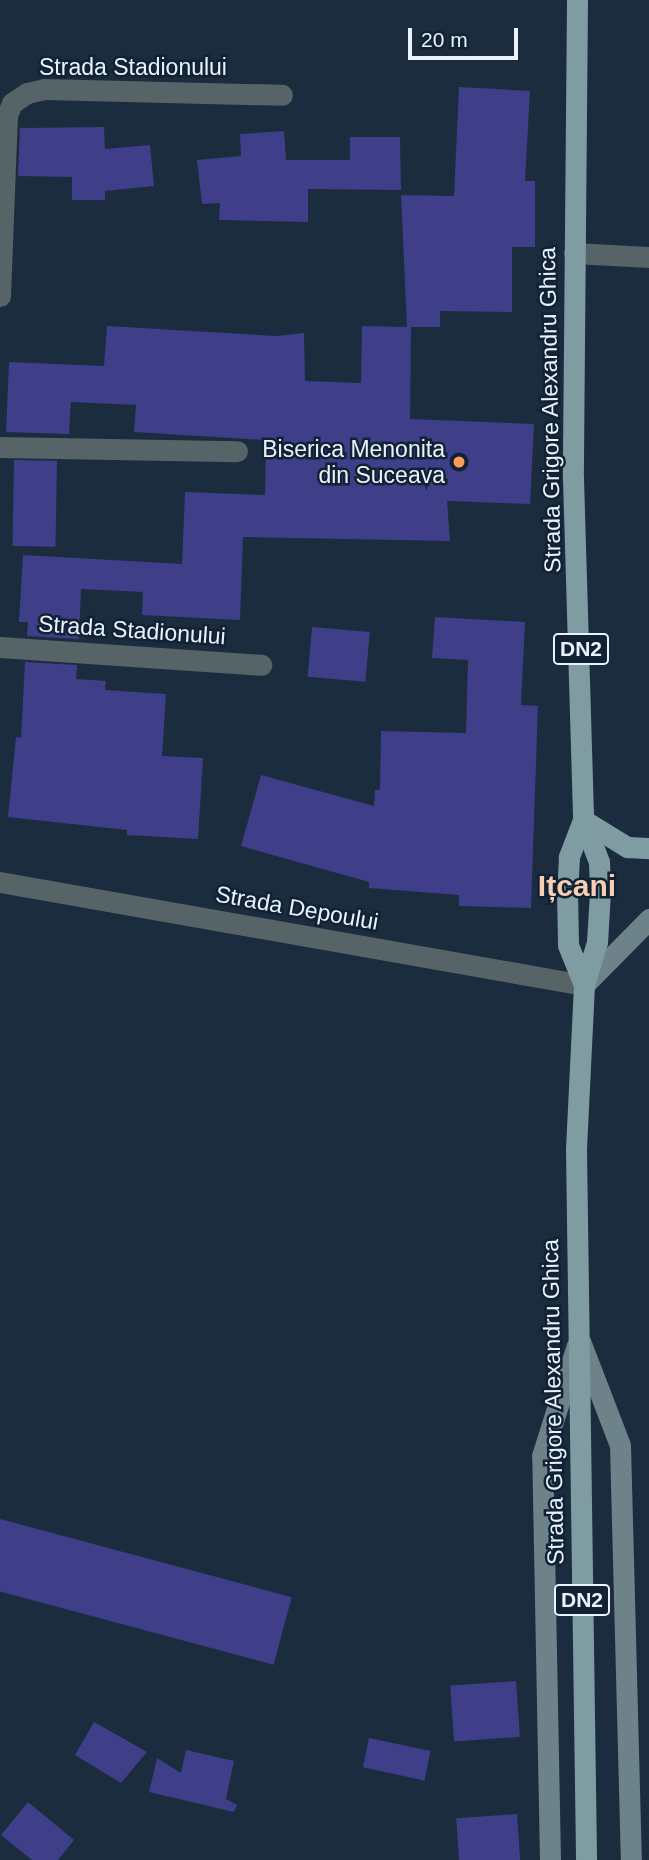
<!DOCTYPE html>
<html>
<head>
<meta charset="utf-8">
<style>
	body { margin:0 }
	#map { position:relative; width:649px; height:1860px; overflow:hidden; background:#1a2c3d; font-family:Helvetica,sans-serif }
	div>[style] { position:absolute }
	.building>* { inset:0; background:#3f3e89; transform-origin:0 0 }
	.street>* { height:21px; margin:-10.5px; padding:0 10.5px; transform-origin:10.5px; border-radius:10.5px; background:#566367 }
	.secondary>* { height:21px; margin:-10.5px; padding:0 10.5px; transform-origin:10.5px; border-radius:10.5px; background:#6d8389 }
	.primary>* { height:21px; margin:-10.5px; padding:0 10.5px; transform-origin:10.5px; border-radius:10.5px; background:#7f9ca3 }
	.dots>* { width:19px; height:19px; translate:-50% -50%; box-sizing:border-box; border:4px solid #102233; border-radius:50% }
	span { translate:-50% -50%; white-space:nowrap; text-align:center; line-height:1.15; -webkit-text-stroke:5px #102233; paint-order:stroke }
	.shield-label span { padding:2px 5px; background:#102233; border:2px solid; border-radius:5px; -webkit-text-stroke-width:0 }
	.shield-label { font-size:21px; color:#eaf3fd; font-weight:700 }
	.street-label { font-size:23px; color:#eaf3fd }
	.poi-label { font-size:23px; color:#eaf3fd }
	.right { translate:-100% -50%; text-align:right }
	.district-label { font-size:30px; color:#f9ceb4; font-weight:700 }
	.scale { position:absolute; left:408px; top:28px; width:110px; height:32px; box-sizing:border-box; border:4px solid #eaf3fd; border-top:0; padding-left:9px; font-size:21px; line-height:24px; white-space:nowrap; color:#eaf3fd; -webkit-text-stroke:5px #102233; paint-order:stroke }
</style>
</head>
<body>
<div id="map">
	<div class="building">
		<div style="clip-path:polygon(459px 87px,530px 91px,525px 181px,535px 181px,535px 247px,512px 247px,512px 312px,440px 311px,440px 327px,411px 327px,410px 419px,534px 424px,530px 504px,447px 501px,450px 541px,243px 537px,240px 620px,142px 615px,143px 592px,81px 589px,79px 639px,27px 636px,28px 622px,19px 622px,23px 555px,182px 564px,185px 492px,265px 495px,266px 440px,134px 432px,136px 405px,71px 402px,69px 434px,6px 432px,9px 362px,104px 366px,107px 326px,276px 336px,304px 333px,305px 381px,361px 383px,362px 326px,407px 327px,401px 195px,454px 196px)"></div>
		<div style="clip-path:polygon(104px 127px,105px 149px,150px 145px,154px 186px,105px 191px,105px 200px,72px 200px,72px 177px,18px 176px,20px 128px)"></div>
		<div style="clip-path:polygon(284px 131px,286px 160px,350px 160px,350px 137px,400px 137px,401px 190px,308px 189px,308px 222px,219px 220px,220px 203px,202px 204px,197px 160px,241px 156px,240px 134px)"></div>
		<div style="left:14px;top:460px;width:43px;height:86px;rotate:1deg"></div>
		<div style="clip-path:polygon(435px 617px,525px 622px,521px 705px,538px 706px,531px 908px,459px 906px,459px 895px,369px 888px,369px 882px,241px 846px,261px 775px,374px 806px,375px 790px,380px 790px,381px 731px,466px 733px,468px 660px,432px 658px)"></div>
		<div style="left:312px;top:627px;width:58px;height:50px;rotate:5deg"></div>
		<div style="clip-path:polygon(25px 662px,77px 665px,76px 679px,106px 681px,105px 690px,166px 694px,162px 756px,203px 758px,198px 839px,127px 835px,127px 830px,8px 817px,16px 737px,21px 738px)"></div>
		<div style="left:0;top:1519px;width:302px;height:70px;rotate:15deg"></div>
		<div style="left:516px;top:1681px;width:56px;height:66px;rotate:86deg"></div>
		<div style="clip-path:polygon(94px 1722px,147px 1752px,121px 1783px,75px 1755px)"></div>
		<div style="left:369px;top:1738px;width:63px;height:30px;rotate:12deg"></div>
		<div style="clip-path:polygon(186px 1750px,234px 1761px,226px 1799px,237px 1805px,234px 1812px,149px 1792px,157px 1758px,181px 1773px)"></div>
		<div style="clip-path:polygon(28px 1802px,74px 1840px,58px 1860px,32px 1860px,1px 1835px)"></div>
		<div style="left:517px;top:1814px;width:46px;height:61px;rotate:86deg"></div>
	</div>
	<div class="street">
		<div style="left:574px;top:253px;width:75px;rotate:3.1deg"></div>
		<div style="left:0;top:296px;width:181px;rotate:-87.8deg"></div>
		<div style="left:7px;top:115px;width:13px;rotate:-67deg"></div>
		<div style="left:12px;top:103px;width:18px;rotate:-34deg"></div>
		<div style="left:27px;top:93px;width:17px;rotate:-13deg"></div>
		<div style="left:44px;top:89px;width:238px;rotate:1.4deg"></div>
		<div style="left:0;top:447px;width:237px;rotate:1deg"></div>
		<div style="left:0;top:647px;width:262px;rotate:3.9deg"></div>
		<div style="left:0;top:882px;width:593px;rotate:10deg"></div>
	</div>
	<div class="secondary">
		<div style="left:584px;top:985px;width:93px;rotate:-45.4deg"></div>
		<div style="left:580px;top:1341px;width:111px;rotate:69deg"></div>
		<div style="left:620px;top:1445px;width:415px;rotate:88.5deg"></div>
		<div style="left:550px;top:1860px;width:404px;rotate:-91.1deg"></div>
		<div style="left:542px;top:1456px;width:116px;rotate:-72.5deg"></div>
	</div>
	<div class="primary">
		<div style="left:577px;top:0;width:478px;rotate:90.5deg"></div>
		<div style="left:573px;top:478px;width:342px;rotate:88.3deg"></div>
		<div style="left:583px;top:820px;width:45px;rotate:69.1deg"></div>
		<div style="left:599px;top:862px;width:30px;rotate:88deg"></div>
		<div style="left:600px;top:892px;width:50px;rotate:93.4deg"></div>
		<div style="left:597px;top:942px;width:45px;rotate:106.8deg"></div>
		<div style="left:584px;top:985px;width:164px;rotate:92.8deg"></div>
		<div style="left:576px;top:1149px;width:711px;rotate:89.19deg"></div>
		<div style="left:583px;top:820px;width:40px;rotate:111deg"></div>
		<div style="left:569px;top:857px;width:34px;rotate:93deg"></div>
		<div style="left:567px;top:891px;width:54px;rotate:88.9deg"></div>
		<div style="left:568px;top:945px;width:43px;rotate:68.2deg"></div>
		<div style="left:583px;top:820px;width:52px;rotate:31.5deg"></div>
		<div style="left:627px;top:847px;width:22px;rotate:3deg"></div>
	</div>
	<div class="dots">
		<div style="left:459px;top:462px;background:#ff9b5a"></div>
	</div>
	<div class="shield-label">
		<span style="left:581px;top:649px">DN2</span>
		<span style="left:582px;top:1600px">DN2</span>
	</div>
	<div class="street-label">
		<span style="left:133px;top:67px">Strada Stadionului</span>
		<span style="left:550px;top:410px;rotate:-91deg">Strada Grigore Alexandru Ghica</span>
		<span style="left:132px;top:630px;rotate:4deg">Strada Stadionului</span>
		<span style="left:297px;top:908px;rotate:10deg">Strada Depoului</span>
		<span style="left:553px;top:1402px;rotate:-91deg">Strada Grigore Alexandru Ghica</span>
	</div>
	<div class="poi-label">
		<span class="right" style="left:445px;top:462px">Biserica Menonita<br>din Suceava</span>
	</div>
	<div class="district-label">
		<span style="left:577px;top:886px">Ițcani</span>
	</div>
	<div class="scale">20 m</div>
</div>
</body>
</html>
